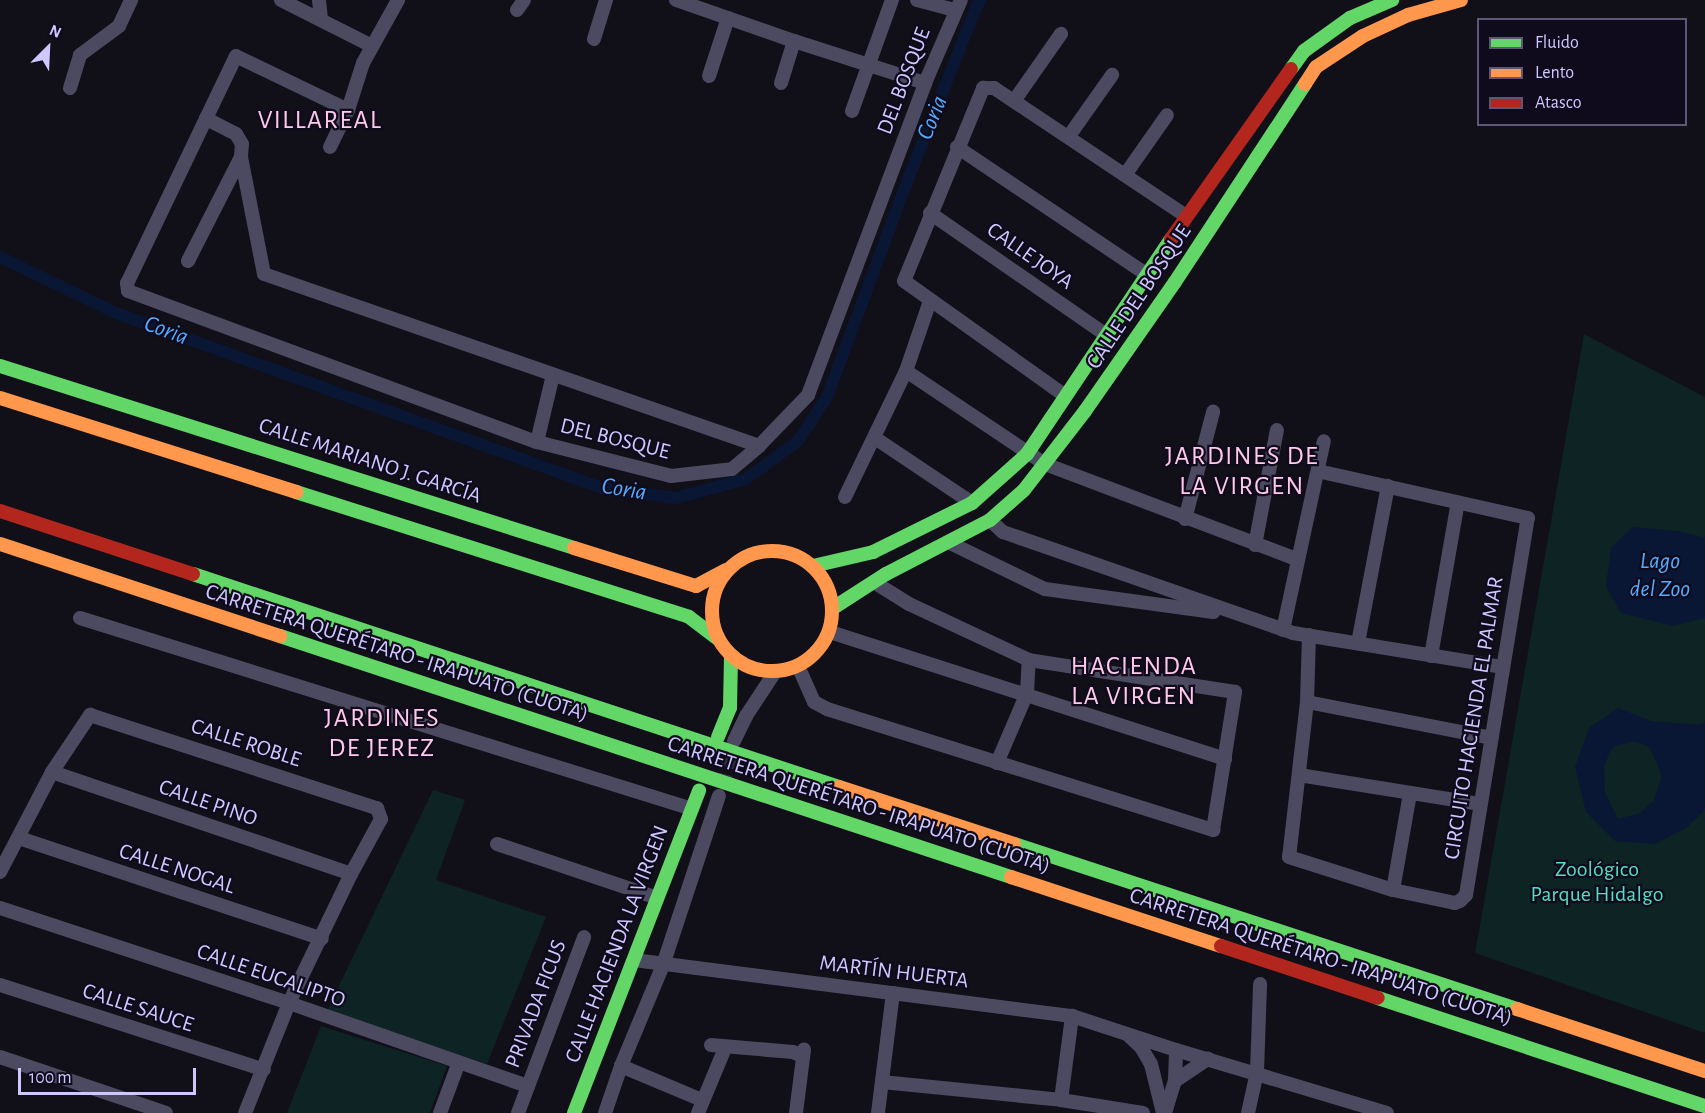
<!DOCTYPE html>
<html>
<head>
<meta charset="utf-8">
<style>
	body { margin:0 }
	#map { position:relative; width:1705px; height:1113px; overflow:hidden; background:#110f18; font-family:"Alegreya Sans",sans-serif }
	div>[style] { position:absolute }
	.green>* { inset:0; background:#0e2324 }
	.water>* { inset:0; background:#091735 }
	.canal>* { height:12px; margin:-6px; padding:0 6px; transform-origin:6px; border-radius:6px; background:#091735 }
	.street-tunnel>* { height:14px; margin-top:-7px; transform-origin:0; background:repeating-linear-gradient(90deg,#2e2b3b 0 14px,transparent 0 21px) }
	.street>* { height:14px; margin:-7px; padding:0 7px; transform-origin:7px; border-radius:7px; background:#4c4a61 }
	.fast>* { height:14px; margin:-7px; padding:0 7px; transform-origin:7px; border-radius:7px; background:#63d668 }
	.slow>* { height:14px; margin:-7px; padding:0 7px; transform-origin:7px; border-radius:7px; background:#ff974d }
	.slow>.ring { margin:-7px; padding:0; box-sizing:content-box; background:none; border:14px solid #ff974d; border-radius:50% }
	.jam>* { height:14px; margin:-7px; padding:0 7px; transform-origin:7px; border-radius:7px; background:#b3261e }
	span { translate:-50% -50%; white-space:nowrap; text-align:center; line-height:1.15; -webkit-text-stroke:4.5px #0f0b1c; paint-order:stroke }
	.street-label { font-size:22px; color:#cfc7ff }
	.park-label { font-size:22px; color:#54ddbf }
	.water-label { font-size:24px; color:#55abff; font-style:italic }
	.quarter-label { font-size:26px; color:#ffc9ea; letter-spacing:1.5px }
	.legend { position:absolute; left:1477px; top:18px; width:210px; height:108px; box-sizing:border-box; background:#0f0b1c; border:2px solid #5c5677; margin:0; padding:8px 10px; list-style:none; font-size:18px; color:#cfc7ff }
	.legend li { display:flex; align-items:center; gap:12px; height:30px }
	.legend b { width:30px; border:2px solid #5c5677 }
	.north { position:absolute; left:18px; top:18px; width:60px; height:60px; -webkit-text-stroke:4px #0f0b1c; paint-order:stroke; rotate:24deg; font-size:16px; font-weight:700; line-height:24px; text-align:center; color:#cfc7ff }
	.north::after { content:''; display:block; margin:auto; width:21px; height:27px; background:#cfc7ff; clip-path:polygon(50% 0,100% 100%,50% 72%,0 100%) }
	.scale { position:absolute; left:18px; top:1068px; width:178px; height:27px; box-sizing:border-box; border:3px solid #cfc7ff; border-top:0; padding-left:8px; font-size:18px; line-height:21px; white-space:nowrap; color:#cfc7ff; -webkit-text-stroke:4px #0f0b1c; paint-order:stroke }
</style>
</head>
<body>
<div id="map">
	<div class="green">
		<div style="clip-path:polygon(1584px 334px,1705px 397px,1705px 1033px,1475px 953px)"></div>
		<div style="clip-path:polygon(433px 790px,465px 800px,436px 880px,546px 917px,487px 1064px,327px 1011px)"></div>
		<div style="clip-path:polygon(321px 1026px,447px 1066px,430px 1113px,287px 1113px)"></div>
	</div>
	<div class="water">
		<div style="clip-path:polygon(1633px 527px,1678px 531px,1705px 538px,1705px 618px,1673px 626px,1621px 613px,1606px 586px,1611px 548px)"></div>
		<div style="clip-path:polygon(evenodd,1618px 708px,1651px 721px,1698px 725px,1705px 722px,1705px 810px,1686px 828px,1655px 844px,1615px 841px,1586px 812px,1575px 767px,1589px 728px,1618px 708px,1634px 741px,1650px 748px,1662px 776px,1654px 800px,1640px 813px,1618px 819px,1605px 793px,1604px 765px,1613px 747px,1634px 741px)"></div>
	</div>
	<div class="canal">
		<div style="left:0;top:257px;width:129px;rotate:25.8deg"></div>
		<div style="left:116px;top:313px;width:517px;rotate:19.8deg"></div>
		<div style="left:602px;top:488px;width:75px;rotate:7.7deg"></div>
		<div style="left:676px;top:498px;width:73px;rotate:-15.2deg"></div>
		<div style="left:746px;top:479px;width:64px;rotate:-36.2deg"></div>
		<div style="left:798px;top:441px;width:53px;rotate:-56.6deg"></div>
		<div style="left:827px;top:397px;width:229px;rotate:-69.6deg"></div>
		<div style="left:907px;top:182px;width:190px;rotate:-68.4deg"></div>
		<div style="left:977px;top:5px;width:6px;rotate:-51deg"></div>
	</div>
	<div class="street-tunnel">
		<div style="left:722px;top:788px;width:43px;rotate:-75.3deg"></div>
	</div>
	<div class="street">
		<div style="left:281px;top:0;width:102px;rotate:26.8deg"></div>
		<div style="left:319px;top:0;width:19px;rotate:84deg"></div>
		<div style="left:676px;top:0;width:125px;rotate:19.2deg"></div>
		<div style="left:794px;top:41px;width:138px;rotate:17.8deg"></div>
		<div style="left:917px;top:0;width:38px;rotate:15deg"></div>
		<div style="left:517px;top:10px;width:12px;rotate:-55deg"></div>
		<div style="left:594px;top:39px;width:41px;rotate:-72.9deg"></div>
		<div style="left:709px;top:76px;width:61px;rotate:-71.9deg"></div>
		<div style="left:781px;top:83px;width:44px;rotate:-72.8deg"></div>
		<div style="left:70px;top:88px;width:34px;rotate:-73deg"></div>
		<div style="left:80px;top:55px;width:49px;rotate:-36.6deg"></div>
		<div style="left:119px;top:26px;width:29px;rotate:-65deg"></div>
		<div style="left:1014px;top:101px;width:82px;rotate:-55deg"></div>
		<div style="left:348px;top:110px;width:124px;rotate:-154.3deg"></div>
		<div style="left:236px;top:56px;width:252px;rotate:115.6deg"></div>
		<div style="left:127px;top:283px;width:8px;rotate:83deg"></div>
		<div style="left:128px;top:291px;width:436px;rotate:20.3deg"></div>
		<div style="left:537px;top:442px;width:138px;rotate:14.2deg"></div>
		<div style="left:671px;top:476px;width:61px;rotate:-6.5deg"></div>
		<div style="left:732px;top:469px;width:35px;rotate:-40deg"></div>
		<div style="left:759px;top:446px;width:71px;rotate:-46.1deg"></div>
		<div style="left:808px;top:395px;width:333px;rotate:-69.4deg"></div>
		<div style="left:925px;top:83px;width:90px;rotate:-66.6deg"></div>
		<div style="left:852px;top:111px;width:118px;rotate:-70.2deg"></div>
		<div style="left:1069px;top:136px;width:75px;rotate:-54.8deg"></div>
		<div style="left:330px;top:147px;width:41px;rotate:-64.1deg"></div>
		<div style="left:348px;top:110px;width:49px;rotate:-72.3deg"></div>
		<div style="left:363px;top:63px;width:72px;rotate:-60.9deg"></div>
		<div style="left:957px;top:147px;width:228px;rotate:33.9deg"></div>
		<div style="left:241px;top:157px;width:119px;rotate:78.9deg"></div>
		<div style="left:264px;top:274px;width:524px;rotate:19.16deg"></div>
		<div style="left:1125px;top:175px;width:73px;rotate:-55deg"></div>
		<div style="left:930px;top:213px;width:213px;rotate:34.7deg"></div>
		<div style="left:188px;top:261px;width:117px;rotate:-63deg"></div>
		<div style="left:241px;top:157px;width:13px;rotate:-86deg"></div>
		<div style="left:242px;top:144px;width:12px;rotate:-121deg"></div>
		<div style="left:236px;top:134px;width:34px;rotate:-153deg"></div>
		<div style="left:906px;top:371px;width:167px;rotate:33.8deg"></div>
		<div style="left:1045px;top:464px;width:269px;rotate:20.7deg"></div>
		<div style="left:1064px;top:395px;width:196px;rotate:-144.5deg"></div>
		<div style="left:904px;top:281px;width:209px;rotate:-67.7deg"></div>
		<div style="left:983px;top:88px;width:11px"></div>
		<div style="left:994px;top:88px;width:231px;rotate:33.7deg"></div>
		<div style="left:875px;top:438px;width:117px;rotate:33.8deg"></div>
		<div style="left:537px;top:442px;width:69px;rotate:-76.6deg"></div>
		<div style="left:845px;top:497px;width:140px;rotate:-64.2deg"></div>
		<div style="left:906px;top:371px;width:74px;rotate:-71.1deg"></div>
		<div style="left:1185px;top:519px;width:111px;rotate:-75.3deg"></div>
		<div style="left:990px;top:520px;width:18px;rotate:43deg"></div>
		<div style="left:1003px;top:532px;width:307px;rotate:19.2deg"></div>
		<div style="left:1293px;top:633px;width:213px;rotate:9.2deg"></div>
		<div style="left:948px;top:542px;width:108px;rotate:25.9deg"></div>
		<div style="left:1045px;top:589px;width:170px;rotate:7.8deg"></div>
		<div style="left:1255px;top:545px;width:117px;rotate:-79.2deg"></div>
		<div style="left:80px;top:618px;width:641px;rotate:17.33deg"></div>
		<div style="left:1283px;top:630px;width:193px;rotate:-77.8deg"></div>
		<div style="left:830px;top:632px;width:415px;rotate:17.8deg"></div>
		<div style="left:1309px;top:635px;width:67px;rotate:91.7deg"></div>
		<div style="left:1307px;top:702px;width:156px;rotate:96.6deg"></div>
		<div style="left:1289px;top:857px;width:109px;rotate:17.6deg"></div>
		<div style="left:1393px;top:890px;width:63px;rotate:11.8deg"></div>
		<div style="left:1455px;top:903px;width:5px;rotate:-22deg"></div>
		<div style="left:1460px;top:901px;width:8px;rotate:-45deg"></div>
		<div style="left:1466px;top:895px;width:382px;rotate:-80.7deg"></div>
		<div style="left:1528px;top:518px;width:215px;rotate:-167.4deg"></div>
		<div style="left:1358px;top:643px;width:160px;rotate:-79.2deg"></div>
		<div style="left:1431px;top:656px;width:156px;rotate:-80.1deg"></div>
		<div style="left:798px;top:666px;width:39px;rotate:66deg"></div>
		<div style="left:814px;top:702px;width:15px;rotate:28deg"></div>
		<div style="left:827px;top:709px;width:405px;rotate:17.4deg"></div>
		<div style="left:1213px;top:830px;width:140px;rotate:-80.9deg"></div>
		<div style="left:1235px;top:692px;width:208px;rotate:-171.2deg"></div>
		<div style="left:1029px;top:660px;width:132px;rotate:-155deg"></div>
		<div style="left:909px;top:604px;width:40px;rotate:-148deg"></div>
		<div style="left:1307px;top:702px;width:188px;rotate:11deg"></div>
		<div style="left:734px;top:741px;width:28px;rotate:-64deg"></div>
		<div style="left:746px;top:716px;width:53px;rotate:-56.6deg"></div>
		<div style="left:997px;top:763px;width:76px;rotate:-66.8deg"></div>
		<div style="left:1027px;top:693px;width:33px;rotate:-87deg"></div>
		<div style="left:52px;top:772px;width:316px;rotate:18.8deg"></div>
		<div style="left:1299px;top:775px;width:184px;rotate:9.1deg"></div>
		<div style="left:19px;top:838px;width:319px;rotate:18.4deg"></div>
		<div style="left:497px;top:844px;width:169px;rotate:18.6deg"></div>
		<div style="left:0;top:872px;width:113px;rotate:-62.5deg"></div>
		<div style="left:52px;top:772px;width:69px;rotate:-56.3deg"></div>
		<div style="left:90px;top:715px;width:302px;rotate:18deg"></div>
		<div style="left:377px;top:808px;width:12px;rotate:70deg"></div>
		<div style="left:381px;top:819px;width:63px;rotate:118.6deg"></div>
		<div style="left:351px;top:874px;width:143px;rotate:115.7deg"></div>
		<div style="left:289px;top:1003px;width:118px;rotate:111.8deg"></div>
		<div style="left:1393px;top:890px;width:97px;rotate:-80deg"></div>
		<div style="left:0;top:908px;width:304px;rotate:18.2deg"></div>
		<div style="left:289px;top:1003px;width:253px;rotate:19.2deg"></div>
		<div style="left:634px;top:960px;width:442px;rotate:7.3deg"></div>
		<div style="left:1072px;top:1016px;width:109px;rotate:18.1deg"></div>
		<div style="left:1176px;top:1050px;width:220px;rotate:16.6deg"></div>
		<div style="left:0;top:985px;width:277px;rotate:17.8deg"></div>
		<div style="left:1129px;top:1036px;width:16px;rotate:43deg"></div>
		<div style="left:1141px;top:1047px;width:20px;rotate:60deg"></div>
		<div style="left:1151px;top:1064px;width:50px;rotate:76.2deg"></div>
		<div style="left:711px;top:1045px;width:82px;rotate:4.9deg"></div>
		<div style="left:793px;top:1052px;width:10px;rotate:24deg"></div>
		<div style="left:0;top:1057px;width:175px;rotate:18.6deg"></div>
		<div style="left:621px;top:1066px;width:88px;rotate:22.8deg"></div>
		<div style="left:1175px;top:1081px;width:40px;rotate:-34deg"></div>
		<div style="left:882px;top:1082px;width:180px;rotate:5.7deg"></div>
		<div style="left:1061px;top:1100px;width:83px;rotate:9deg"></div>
		<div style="left:1061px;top:1100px;width:85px;rotate:-82.5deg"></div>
		<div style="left:440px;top:1113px;width:54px;rotate:-69.6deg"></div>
		<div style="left:518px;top:1113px;width:188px;rotate:-69.4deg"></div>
		<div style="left:605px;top:1113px;width:50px;rotate:-71.2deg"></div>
		<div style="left:621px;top:1066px;width:109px;rotate:-67.4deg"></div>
		<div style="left:663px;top:965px;width:178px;rotate:-71.7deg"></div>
		<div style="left:698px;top:1113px;width:70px;rotate:-67.4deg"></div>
		<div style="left:796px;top:1113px;width:64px;rotate:-82.8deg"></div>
		<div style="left:878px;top:1113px;width:121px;rotate:-82.9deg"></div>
		<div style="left:1165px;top:1113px;width:34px;rotate:-73deg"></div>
		<div style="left:1175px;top:1081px;width:31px;rotate:-88deg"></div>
		<div style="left:1248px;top:1113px;width:42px;rotate:-77.6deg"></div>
		<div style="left:1257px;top:1072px;width:88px;rotate:-88deg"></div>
	</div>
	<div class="fast">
		<div style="left:1291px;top:69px;width:22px;rotate:-54deg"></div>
		<div style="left:1304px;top:51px;width:57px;rotate:-35.7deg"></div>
		<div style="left:1350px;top:18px;width:46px;rotate:-23.2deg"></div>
		<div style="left:0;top:366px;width:602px;rotate:17.59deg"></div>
		<div style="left:296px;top:492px;width:412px;rotate:17.6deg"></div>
		<div style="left:689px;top:617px;width:35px;rotate:37deg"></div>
		<div style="left:813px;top:566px;width:62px;rotate:-13.1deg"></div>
		<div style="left:873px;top:552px;width:110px;rotate:-26.3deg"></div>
		<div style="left:972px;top:503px;width:74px;rotate:-41.7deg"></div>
		<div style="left:1027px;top:454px;width:259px;rotate:-56.2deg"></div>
		<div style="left:193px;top:574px;width:680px;rotate:18.25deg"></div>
		<div style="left:833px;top:608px;width:63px;rotate:-32.7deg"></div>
		<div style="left:886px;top:574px;width:117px;rotate:-27.4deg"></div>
		<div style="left:990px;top:520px;width:45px;rotate:-41.4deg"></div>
		<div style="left:1024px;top:490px;width:100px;rotate:-52.3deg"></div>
		<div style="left:1085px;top:411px;width:157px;rotate:-55.1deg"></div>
		<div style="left:1175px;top:282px;width:237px;rotate:-56.7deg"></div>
		<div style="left:280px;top:636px;width:770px;rotate:18.25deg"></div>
		<div style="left:718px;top:737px;width:31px;rotate:-68deg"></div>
		<div style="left:730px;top:708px;width:51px;rotate:-88.9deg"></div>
		<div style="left:1014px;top:844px;width:529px;rotate:18.16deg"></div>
		<div style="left:1378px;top:998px;width:344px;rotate:18.3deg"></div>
		<div style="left:574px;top:1113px;width:346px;rotate:-68.8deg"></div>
	</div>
	<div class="slow">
		<div style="left:1305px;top:84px;width:20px;rotate:-57deg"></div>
		<div style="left:1316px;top:67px;width:56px;rotate:-33.4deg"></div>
		<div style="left:1363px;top:36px;width:50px;rotate:-25deg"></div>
		<div style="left:1408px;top:15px;width:55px;rotate:-15.8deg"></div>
		<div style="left:0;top:398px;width:311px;rotate:17.6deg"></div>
		<div style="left:0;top:544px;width:295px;rotate:18.2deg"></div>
		<div style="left:574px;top:548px;width:128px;rotate:17.3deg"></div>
		<div style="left:696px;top:586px;width:34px;rotate:-28deg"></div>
		<div class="ring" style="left:712px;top:551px;width:106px;height:106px"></div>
		<div style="left:839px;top:787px;width:184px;rotate:18deg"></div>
		<div style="left:1011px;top:877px;width:221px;rotate:18.2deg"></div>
		<div style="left:1517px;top:1009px;width:198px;rotate:18.3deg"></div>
	</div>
	<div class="jam">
		<div style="left:1171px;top:239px;width:208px;rotate:-54.8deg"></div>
		<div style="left:0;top:511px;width:203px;rotate:18.1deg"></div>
		<div style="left:1221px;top:946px;width:165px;rotate:18.3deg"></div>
	</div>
	<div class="street-label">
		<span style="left:904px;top:81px;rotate:-69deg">DEL BOSQUE</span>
		<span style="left:1030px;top:256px;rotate:35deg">CALLE JOYA</span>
		<span style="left:1139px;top:297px;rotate:-56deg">CALLE DEL BOSQUE</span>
		<span style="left:615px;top:439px;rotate:14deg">DEL BOSQUE</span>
		<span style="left:370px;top:461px;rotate:18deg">CALLE MARIANO J. GARCÍA</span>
		<span style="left:397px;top:653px;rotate:18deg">CARRETERA QUERÉTARO - IRAPUATO (CUOTA)</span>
		<span style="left:1474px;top:718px;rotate:-81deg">CIRCUITO HACIENDA EL PALMAR</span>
		<span style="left:246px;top:743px;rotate:18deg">CALLE ROBLE</span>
		<span style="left:208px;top:803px;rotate:19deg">CALLE PINO</span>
		<span style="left:859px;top:805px;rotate:18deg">CARRETERA QUERÉTARO - IRAPUATO (CUOTA)</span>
		<span style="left:177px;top:869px;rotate:18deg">CALLE NOGAL</span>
		<span style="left:617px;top:944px;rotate:-69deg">CALLE HACIENDA LA VIRGEN</span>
		<span style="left:1321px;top:957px;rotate:18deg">CARRETERA QUERÉTARO - IRAPUATO (CUOTA)</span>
		<span style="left:894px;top:972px;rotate:7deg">MARTÍN HUERTA</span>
		<span style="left:271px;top:976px;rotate:19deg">CALLE EUCALIPTO</span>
		<span style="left:536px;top:1004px;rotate:-69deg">PRIVADA FICUS</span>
		<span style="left:138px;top:1008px;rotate:18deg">CALLE SAUCE</span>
	</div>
	<div class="park-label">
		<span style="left:1597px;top:882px">Zoológico<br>Parque Hidalgo</span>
	</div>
	<div class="water-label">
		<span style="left:933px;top:118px;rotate:-68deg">Coria</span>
		<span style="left:166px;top:331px;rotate:20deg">Coria</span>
		<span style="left:624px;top:490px;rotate:9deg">Coria</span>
		<span style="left:1660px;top:576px">Lago<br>del Zoo</span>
	</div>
	<div class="quarter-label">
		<span style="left:320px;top:121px">VILLAREAL</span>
		<span style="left:1242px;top:472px">JARDINES DE<br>LA VIRGEN</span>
		<span style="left:1134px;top:682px">HACIENDA<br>LA VIRGEN</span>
		<span style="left:382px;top:734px">JARDINES<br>DE JEREZ</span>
	</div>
	<ul class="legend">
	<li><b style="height:8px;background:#63d668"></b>Fluido</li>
	<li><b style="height:8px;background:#ff974d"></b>Lento</li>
	<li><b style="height:8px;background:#b3261e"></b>Atasco</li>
	</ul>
	<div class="north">N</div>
	<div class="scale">100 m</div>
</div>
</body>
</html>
